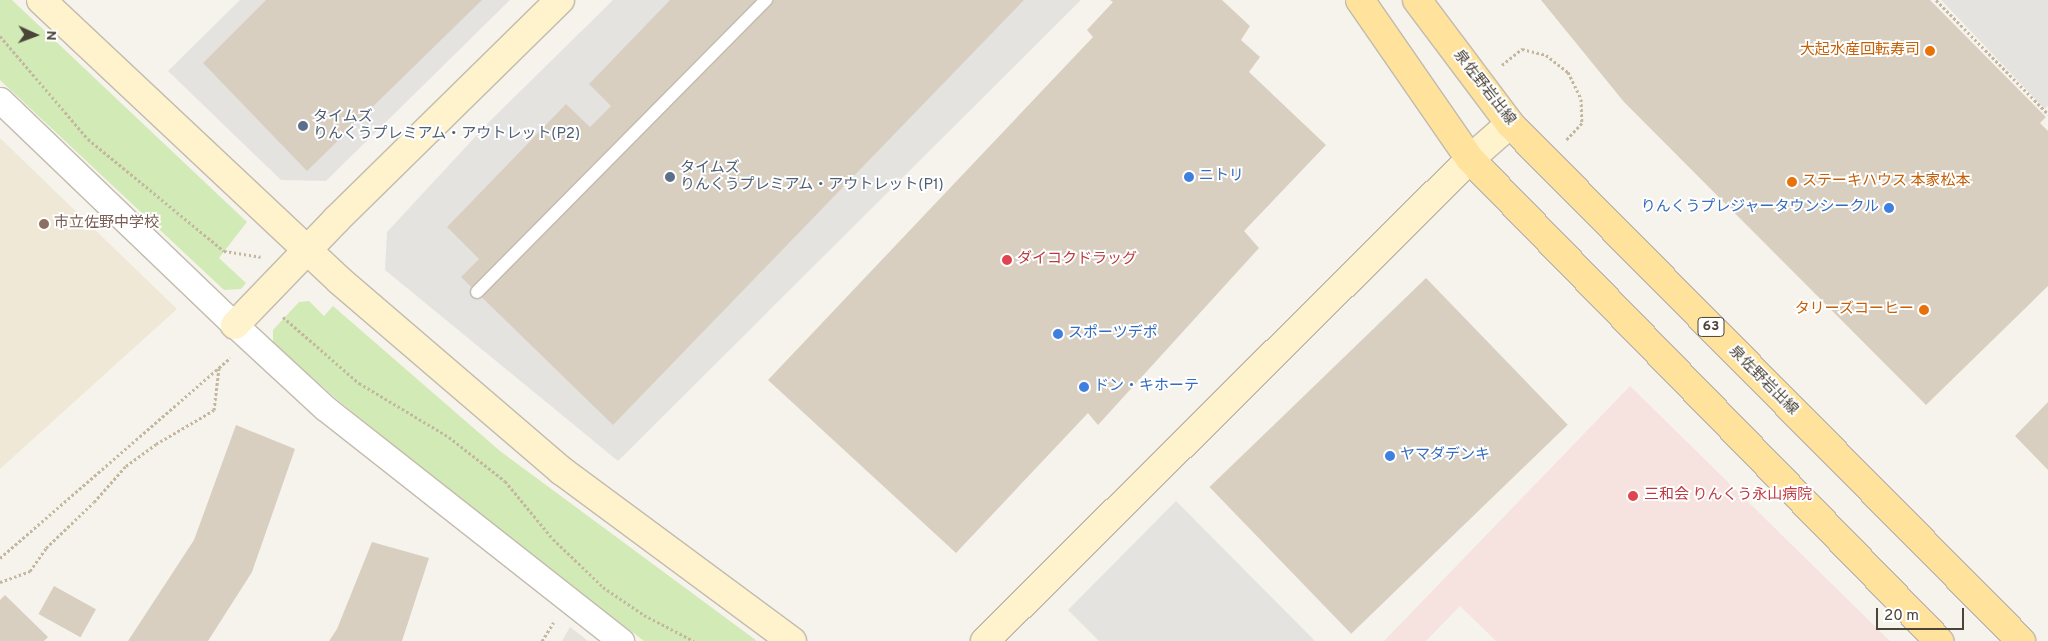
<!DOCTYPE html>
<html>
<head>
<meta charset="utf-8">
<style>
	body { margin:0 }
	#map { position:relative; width:2048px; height:641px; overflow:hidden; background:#f6f3ec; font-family:Overpass,"Noto Sans JP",sans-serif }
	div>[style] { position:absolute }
	.industrial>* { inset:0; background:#e6e2dd }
	.education>* { inset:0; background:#efe8d6 }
	.medical>* { inset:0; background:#f6e3e0 }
	.green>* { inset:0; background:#d2eab5 }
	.parking>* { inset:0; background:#e5e3e0 }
	.building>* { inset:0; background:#d8cfc1; transform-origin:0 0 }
	.path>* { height:3px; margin-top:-1.5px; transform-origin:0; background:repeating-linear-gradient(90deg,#c4b79f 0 2.5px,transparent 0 5px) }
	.roads { filter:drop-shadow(1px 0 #c2bbae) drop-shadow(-1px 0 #c2bbae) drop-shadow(0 1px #c2bbae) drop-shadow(0 -1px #c2bbae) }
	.lane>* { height:12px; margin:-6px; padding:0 6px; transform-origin:6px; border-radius:6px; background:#fff }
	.street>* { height:25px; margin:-12.5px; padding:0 12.5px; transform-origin:12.5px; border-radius:12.5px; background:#fff }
	.secondary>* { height:28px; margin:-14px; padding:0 14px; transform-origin:14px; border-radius:14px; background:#fff3cd }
	.primary>* { height:28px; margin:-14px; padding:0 14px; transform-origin:14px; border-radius:14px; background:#ffe39c }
	.dots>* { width:14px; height:14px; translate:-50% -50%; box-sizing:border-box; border:2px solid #fff; border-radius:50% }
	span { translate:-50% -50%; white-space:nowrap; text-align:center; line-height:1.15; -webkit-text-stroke:4px #fff; paint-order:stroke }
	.shield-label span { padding:1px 4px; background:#fff; border:1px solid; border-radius:4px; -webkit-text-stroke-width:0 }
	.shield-label { font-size:14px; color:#4b4439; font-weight:700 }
	.food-label { font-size:15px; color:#c56008 }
	.right { translate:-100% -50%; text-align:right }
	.left { translate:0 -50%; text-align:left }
	.street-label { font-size:15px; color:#4b4439 }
	.service-label { font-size:15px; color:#4e5e75 }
	.shop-label { font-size:15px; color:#366cbe }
	.education-label { font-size:15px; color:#785e54 }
	.health-label { font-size:15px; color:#be3a42 }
	.north { position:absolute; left:10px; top:10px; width:50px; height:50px; -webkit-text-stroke:4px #fff; paint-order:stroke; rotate:92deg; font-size:14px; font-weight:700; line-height:20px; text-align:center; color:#4b4439 }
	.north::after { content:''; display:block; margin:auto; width:18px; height:22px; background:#4b4439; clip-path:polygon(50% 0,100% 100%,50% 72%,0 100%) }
	.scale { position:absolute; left:1876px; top:608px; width:88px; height:22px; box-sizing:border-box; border:2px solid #4b4439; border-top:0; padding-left:6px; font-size:15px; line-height:18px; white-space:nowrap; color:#4b4439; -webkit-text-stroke:4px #fff; paint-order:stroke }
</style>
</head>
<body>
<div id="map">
	<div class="industrial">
		<div style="clip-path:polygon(570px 627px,588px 641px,562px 641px)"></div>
	</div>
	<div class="education">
		<div style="clip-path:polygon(0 138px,177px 309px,0 469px)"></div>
	</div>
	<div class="medical">
		<div style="clip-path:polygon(1630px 386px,1890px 641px,1496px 641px,1460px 606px,1426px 641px,1384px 641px)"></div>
	</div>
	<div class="green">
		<div style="clip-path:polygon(0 0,12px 0,247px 222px,219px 258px,246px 283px,241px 289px,224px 290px,0 80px)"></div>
		<div style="clip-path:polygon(309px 301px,324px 316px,333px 306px,500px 451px,757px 641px,644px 641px,488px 522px,339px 401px,273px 343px,273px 330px,299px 302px)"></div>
	</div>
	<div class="parking">
		<div style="clip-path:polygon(240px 0,510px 0,326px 181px,281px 180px,168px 71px)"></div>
		<div style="clip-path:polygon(613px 0,1081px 0,618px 461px,385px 270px,387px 232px,488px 123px)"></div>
		<div style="clip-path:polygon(1941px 0,2048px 0,2048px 106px,2045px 109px)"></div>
		<div style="clip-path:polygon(1176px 501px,1315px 641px,1099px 641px,1068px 610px)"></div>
	</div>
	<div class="building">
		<div style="clip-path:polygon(266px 0,482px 0,307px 171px,203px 63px)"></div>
		<div style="clip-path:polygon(670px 0,1024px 0,613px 425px,461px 277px,479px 259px,447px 227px,566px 104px,590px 127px,611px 106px,589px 84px)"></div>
		<div style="clip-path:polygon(1110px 0,1222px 0,1250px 26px,1241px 40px,1260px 57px,1249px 72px,1326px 145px,1244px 231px,1259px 248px,1098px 425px,1088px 413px,956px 553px,768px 380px,1093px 37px,1087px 30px,1113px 2px)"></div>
		<div style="clip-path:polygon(1541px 0,1930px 0,2046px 117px,2040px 123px,2048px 131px,2048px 286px,1926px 405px,1624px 102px)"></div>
		<div style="left:1426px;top:278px;width:204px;height:301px;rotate:46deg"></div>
		<div style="clip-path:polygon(2048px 402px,2048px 470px,2015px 436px)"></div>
		<div style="clip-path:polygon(236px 425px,295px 449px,252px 572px,208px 641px,128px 641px,194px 540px)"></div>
		<div style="clip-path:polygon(372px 542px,429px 558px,402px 641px,329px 641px,337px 629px)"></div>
		<div style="left:54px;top:586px;width:48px;height:32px;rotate:29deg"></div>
		<div style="clip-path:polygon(5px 595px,48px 637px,44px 641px,0 641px,0 600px)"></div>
	</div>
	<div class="path">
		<div style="left:1936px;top:0;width:160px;rotate:45.5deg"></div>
		<div style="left:0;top:36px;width:135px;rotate:49.5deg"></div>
		<div style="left:88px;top:139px;width:176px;rotate:39.5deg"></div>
		<div style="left:224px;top:251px;width:37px;rotate:9deg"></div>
		<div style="left:1502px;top:65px;width:26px;rotate:-39deg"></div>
		<div style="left:1522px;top:49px;width:25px;rotate:14deg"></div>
		<div style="left:1546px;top:55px;width:28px;rotate:38deg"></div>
		<div style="left:1568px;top:72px;width:30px;rotate:64deg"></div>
		<div style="left:1581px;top:99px;width:24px;rotate:88deg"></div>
		<div style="left:1582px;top:123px;width:23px;rotate:133deg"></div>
		<div style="left:283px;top:317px;width:101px;rotate:41deg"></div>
		<div style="left:359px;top:383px;width:105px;rotate:31deg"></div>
		<div style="left:449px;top:437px;width:71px;rotate:38.2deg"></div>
		<div style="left:505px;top:481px;width:75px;rotate:50.4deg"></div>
		<div style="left:553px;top:539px;width:69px;rotate:43.8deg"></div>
		<div style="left:603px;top:587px;width:50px;rotate:34.3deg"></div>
		<div style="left:644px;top:615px;width:56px;rotate:27.5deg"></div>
		<div style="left:0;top:558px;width:305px;rotate:-41deg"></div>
		<div style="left:0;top:582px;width:32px;rotate:-20deg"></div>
		<div style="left:30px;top:571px;width:28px;rotate:-55deg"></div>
		<div style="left:46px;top:548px;width:66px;rotate:-43.8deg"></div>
		<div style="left:94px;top:502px;width:48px;rotate:-48.4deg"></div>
		<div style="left:126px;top:466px;width:37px;rotate:-36deg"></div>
		<div style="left:156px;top:444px;width:67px;rotate:-30.4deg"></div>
		<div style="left:214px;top:410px;width:42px;rotate:-83.2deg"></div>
		<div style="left:542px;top:641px;width:22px;rotate:-58deg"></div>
	</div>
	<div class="roads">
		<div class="lane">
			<div style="left:477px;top:292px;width:411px;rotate:-45.3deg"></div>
		</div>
		<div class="street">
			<div style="left:0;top:100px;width:325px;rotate:43.8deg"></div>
			<div style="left:235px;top:325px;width:122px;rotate:42.7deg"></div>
			<div style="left:325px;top:408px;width:377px;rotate:38.2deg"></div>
		</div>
		<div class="secondary">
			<div style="left:41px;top:0;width:409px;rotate:43.2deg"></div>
			<div style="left:339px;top:280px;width:294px;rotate:40.6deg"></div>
			<div style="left:562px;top:471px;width:286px;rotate:36.5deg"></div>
			<div style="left:235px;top:325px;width:146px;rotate:-46.1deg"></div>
			<div style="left:336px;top:220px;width:314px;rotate:-44.5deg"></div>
			<div style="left:985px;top:641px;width:684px;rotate:-44.82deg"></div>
			<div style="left:1470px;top:159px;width:53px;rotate:-41.2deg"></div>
		</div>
		<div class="primary">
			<div style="left:1360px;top:0;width:193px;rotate:55.3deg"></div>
			<div style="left:1470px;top:159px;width:673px;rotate:45.78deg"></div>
			<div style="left:1417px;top:0;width:155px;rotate:53.1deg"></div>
			<div style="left:1510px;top:124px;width:727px;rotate:45.33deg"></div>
		</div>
	</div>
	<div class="dots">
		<div style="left:1930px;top:51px;background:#e8710a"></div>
		<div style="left:303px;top:126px;background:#5c6f8a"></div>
		<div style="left:670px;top:177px;background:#5c6f8a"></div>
		<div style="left:1189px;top:177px;background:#3f7fe0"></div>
		<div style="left:1792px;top:182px;background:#e8710a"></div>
		<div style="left:1889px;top:208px;background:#3f7fe0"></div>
		<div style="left:44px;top:224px;background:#8d6e63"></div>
		<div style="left:1007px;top:260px;background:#e0444e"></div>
		<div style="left:1924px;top:310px;background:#e8710a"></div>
		<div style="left:1058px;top:334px;background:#3f7fe0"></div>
		<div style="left:1084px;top:387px;background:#3f7fe0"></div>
		<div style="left:1390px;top:456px;background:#3f7fe0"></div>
		<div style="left:1633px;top:496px;background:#e0444e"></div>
	</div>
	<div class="shield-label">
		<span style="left:1711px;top:327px">63</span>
	</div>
	<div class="food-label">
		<span class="right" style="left:1920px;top:51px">大起水産回転寿司</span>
		<span class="left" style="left:1802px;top:182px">ステーキハウス 本家松本</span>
		<span class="right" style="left:1914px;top:310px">タリーズコーヒー</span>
	</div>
	<div class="street-label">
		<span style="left:1484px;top:88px;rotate:52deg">泉佐野岩出線</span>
		<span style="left:1763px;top:381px;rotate:45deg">泉佐野岩出線</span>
	</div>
	<div class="service-label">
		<span class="left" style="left:313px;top:126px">タイムズ<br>りんくうプレミアム・アウトレット(P2)</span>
		<span class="left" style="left:680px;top:177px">タイムズ<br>りんくうプレミアム・アウトレット(P1)</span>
	</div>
	<div class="shop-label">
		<span class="left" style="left:1199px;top:177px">ニトリ</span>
		<span class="right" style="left:1879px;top:208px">りんくうプレジャータウンシークル</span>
		<span class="left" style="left:1068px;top:334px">スポーツデポ</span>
		<span class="left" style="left:1094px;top:387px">ドン・キホーテ</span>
		<span class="left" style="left:1400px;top:456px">ヤマダデンキ</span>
	</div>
	<div class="education-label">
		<span class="left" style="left:54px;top:224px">市立佐野中学校</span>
	</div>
	<div class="health-label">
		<span class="left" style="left:1017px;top:260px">ダイコクドラッグ</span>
		<span class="left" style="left:1644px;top:496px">三和会 りんくう永山病院</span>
	</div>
	<div class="north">N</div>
	<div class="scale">20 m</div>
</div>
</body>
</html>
